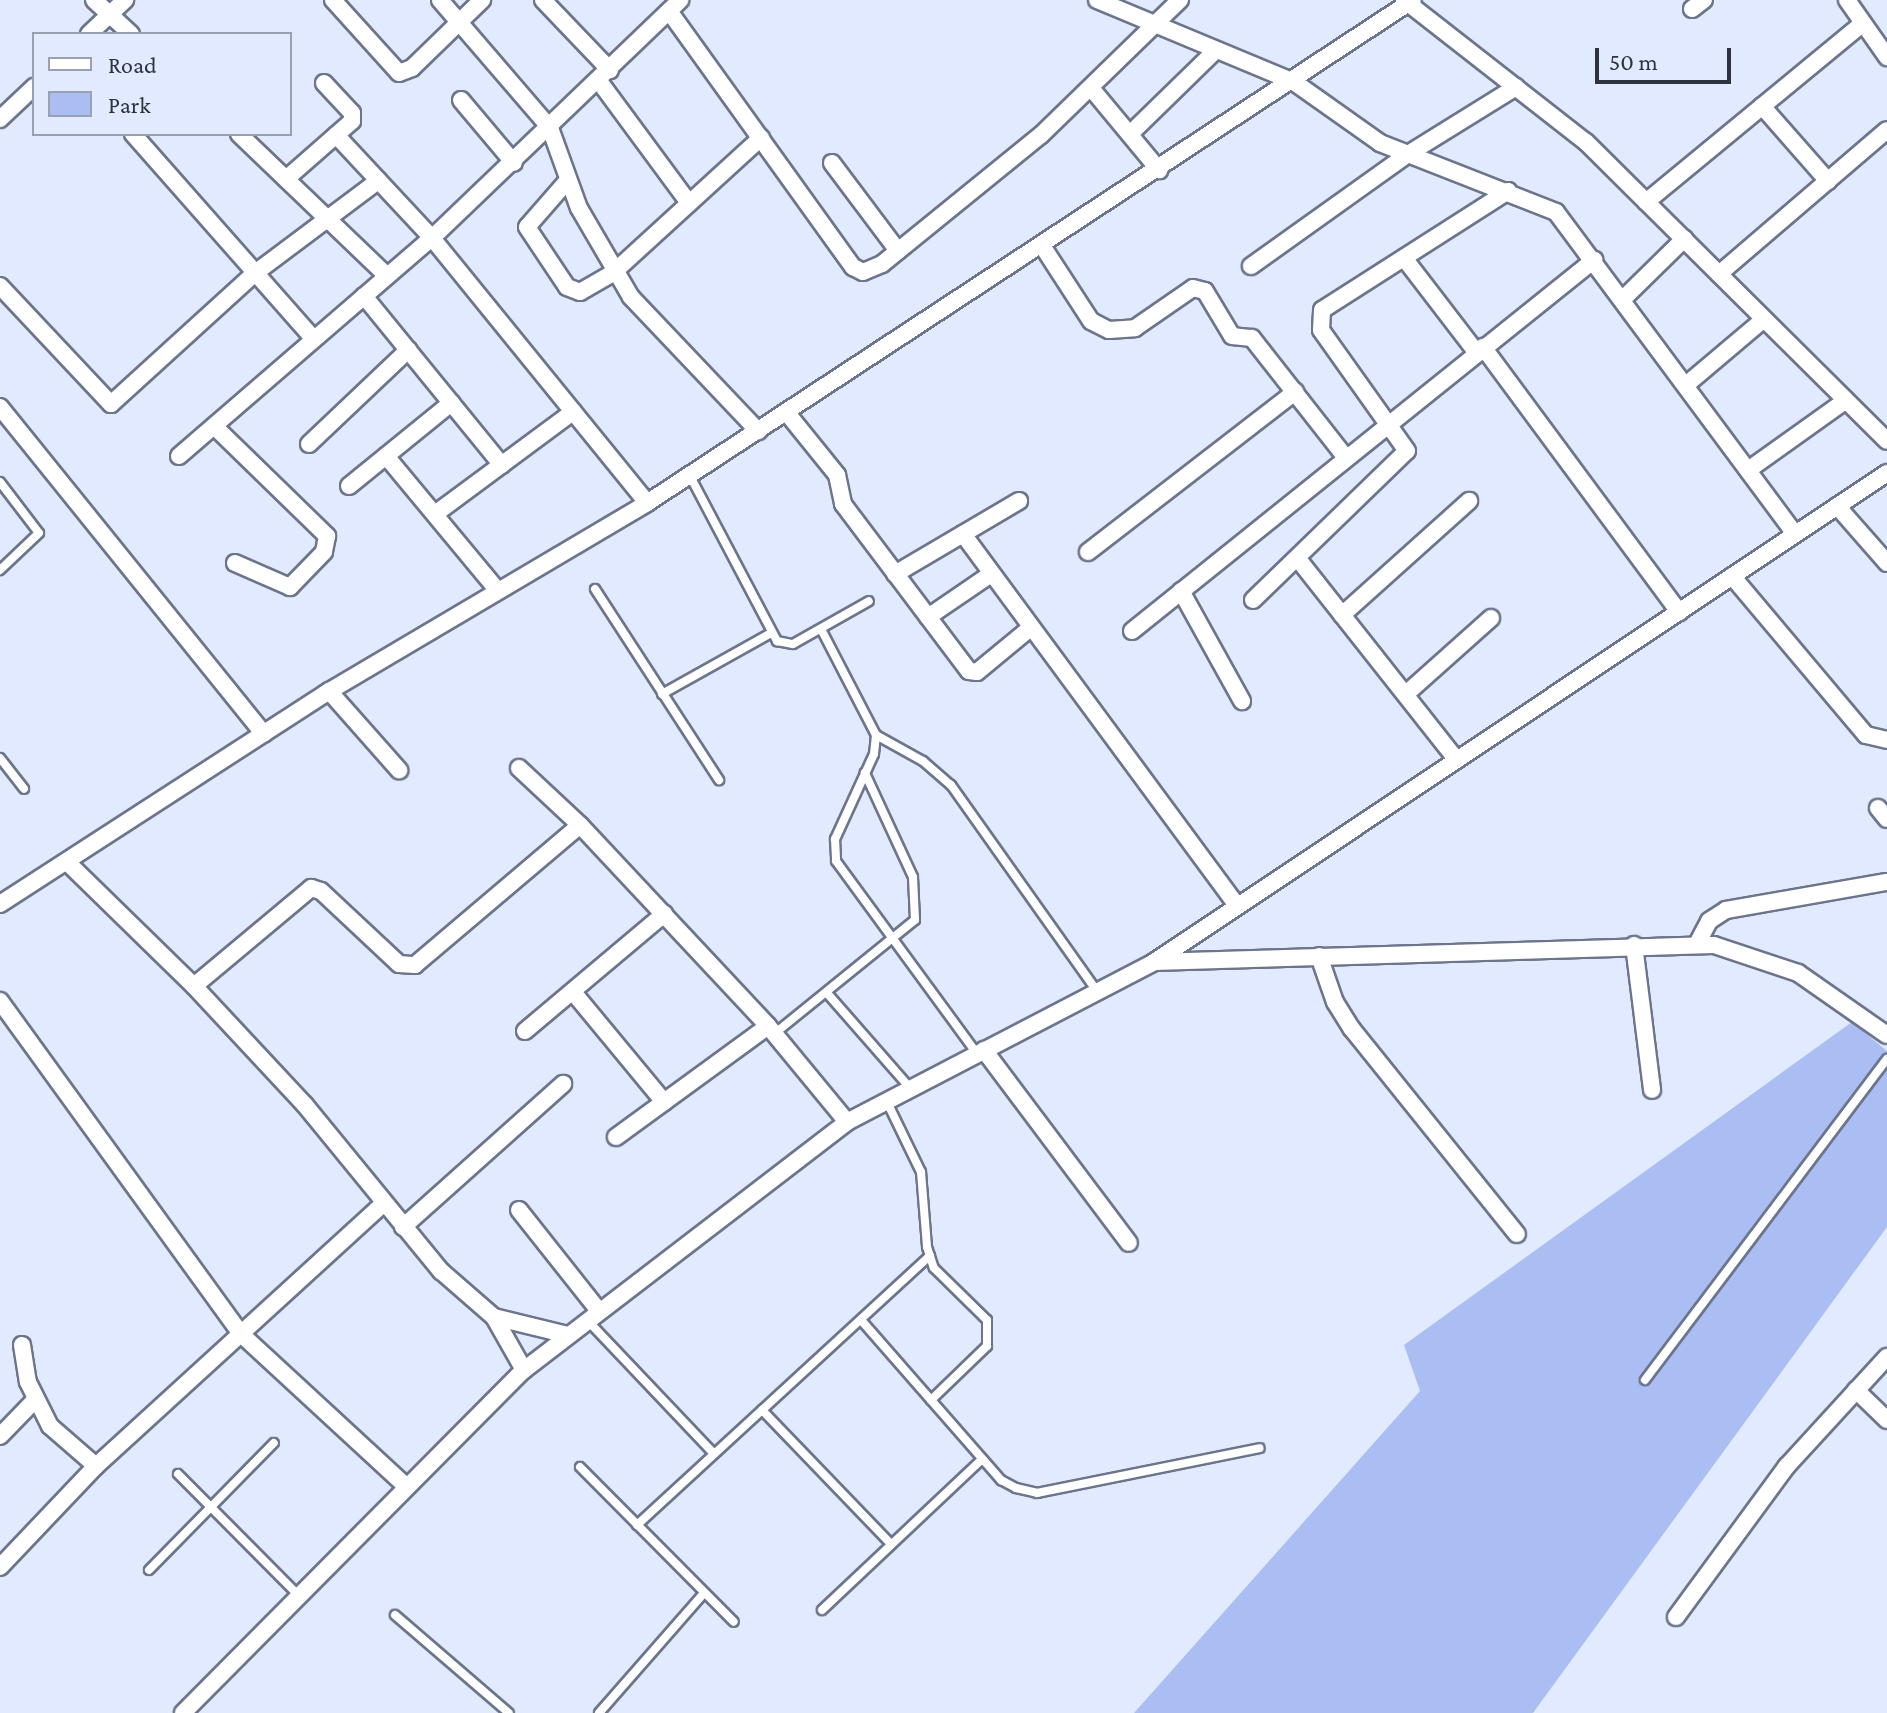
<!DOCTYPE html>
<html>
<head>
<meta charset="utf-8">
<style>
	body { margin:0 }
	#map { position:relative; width:1887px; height:1713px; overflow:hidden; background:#e1eaff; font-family:"Crimson Pro",serif }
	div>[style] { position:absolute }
	.green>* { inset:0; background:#aabef3 }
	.roads { filter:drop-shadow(2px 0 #6c758c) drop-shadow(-2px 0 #6c758c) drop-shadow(0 2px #6c758c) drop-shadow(0 -2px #6c758c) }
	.service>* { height:8px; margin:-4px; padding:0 4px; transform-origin:4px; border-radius:4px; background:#fff }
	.minor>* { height:16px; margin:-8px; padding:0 8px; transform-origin:8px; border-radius:8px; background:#fff }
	span { translate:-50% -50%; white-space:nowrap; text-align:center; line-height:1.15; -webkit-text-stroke:8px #e1eaff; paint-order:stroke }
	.legend { position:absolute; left:32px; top:32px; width:260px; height:104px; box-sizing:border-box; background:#e1eaff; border:2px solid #99a0b1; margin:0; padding:10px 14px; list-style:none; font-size:24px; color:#2e323c }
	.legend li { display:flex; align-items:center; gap:16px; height:40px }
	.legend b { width:40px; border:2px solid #99a0b1 }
	.scale { position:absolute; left:1595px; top:48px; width:136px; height:36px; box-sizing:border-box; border:4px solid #2e323c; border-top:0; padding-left:10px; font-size:24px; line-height:28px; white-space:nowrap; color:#2e323c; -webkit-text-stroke:6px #e1eaff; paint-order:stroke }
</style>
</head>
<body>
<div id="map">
	<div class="green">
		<div style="clip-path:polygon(1852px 1022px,1887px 1051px,1887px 1227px,1533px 1713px,1134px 1713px,1420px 1391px,1404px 1345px)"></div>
	</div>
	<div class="roads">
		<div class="service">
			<div style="left:690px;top:476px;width:187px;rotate:62.2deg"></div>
			<div style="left:777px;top:641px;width:16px;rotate:11deg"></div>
			<div style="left:793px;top:644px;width:87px;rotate:-29.5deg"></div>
			<div style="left:0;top:482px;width:64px;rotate:52.6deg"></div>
			<div style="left:39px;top:533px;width:54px;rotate:136.5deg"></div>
			<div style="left:595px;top:589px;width:228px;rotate:57deg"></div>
			<div style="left:821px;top:629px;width:119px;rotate:62.6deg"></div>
			<div style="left:876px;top:735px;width:19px;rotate:96deg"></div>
			<div style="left:874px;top:754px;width:94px;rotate:114.6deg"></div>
			<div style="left:835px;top:839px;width:22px;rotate:87deg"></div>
			<div style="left:836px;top:861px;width:239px;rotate:53.8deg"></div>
			<div style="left:662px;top:694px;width:125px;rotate:-29.2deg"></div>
			<div style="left:876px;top:735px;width:54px;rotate:29deg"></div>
			<div style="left:923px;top:761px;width:37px;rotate:41deg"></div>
			<div style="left:951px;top:785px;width:252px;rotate:54.7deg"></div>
			<div style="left:0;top:758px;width:39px;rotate:52deg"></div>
			<div style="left:827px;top:993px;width:128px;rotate:48.8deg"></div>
			<div style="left:774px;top:1034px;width:181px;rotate:-39deg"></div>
			<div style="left:915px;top:920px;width:43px;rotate:-92.7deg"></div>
			<div style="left:913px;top:877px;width:115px;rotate:-114.8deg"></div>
			<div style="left:887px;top:1102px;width:78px;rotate:64.1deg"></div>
			<div style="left:921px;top:1172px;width:75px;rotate:85.4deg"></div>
			<div style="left:927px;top:1247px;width:22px;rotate:72deg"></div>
			<div style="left:934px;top:1268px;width:74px;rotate:44.5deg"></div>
			<div style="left:987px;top:1320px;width:26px;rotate:90deg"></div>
			<div style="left:987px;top:1346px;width:78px;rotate:136deg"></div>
			<div style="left:861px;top:1320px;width:213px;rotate:48.8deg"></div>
			<div style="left:1001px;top:1480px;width:17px;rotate:28deg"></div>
			<div style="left:1016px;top:1488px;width:22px;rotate:13deg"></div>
			<div style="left:1037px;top:1493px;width:227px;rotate:-11.4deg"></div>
			<div style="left:588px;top:1321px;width:183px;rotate:46.5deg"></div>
			<div style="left:1645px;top:1380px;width:402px;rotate:-53deg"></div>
			<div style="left:762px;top:1410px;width:186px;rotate:46.1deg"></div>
			<div style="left:580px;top:1467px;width:218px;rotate:45.2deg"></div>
			<div style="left:178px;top:1474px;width:172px;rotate:45.2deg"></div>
			<div style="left:637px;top:1525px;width:398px;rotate:-42.6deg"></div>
			<div style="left:149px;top:1570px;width:178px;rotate:-45.5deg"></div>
			<div style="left:822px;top:1610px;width:220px;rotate:-43.3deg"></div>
			<div style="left:395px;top:1615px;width:150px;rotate:40.7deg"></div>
			<div style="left:599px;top:1713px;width:159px;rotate:-48.8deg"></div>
		</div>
		<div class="minor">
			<div style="left:94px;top:0;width:50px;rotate:42.6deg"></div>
			<div style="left:333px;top:0;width:98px;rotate:47.9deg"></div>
			<div style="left:399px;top:73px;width:14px;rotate:-21deg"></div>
			<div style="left:412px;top:68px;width:98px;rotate:-44.2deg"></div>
			<div style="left:440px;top:0;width:169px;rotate:49.3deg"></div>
			<div style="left:550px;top:128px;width:85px;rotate:70.1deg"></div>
			<div style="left:579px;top:208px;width:103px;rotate:59.7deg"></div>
			<div style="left:631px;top:297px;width:185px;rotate:46.5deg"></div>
			<div style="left:543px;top:0;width:97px;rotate:46.3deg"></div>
			<div style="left:1097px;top:0;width:213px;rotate:22.6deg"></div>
			<div style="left:1294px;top:82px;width:105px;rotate:35.3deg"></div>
			<div style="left:1380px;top:143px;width:189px;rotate:21.4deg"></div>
			<div style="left:1556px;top:212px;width:401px;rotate:53.4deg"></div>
			<div style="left:1404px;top:0;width:231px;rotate:38deg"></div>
			<div style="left:1586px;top:142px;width:424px;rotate:44.8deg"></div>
			<div style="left:1847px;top:0;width:70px;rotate:54.9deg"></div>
			<div style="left:1692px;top:9px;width:15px;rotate:-37deg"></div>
			<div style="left:669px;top:11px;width:315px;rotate:54.3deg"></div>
			<div style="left:853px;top:267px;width:11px;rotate:27deg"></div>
			<div style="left:863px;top:272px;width:21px;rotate:-23deg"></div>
			<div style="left:882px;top:264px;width:205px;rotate:-39.1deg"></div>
			<div style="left:1041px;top:135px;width:194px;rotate:-44.2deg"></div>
			<div style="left:89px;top:34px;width:50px;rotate:-43.4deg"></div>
			<div style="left:599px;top:81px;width:152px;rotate:53.6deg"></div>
			<div style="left:1091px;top:88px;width:107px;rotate:50.3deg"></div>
			<div style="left:461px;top:100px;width:82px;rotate:49.9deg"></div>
			<div style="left:1762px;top:106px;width:100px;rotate:48.7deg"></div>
			<div style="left:0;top:119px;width:47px;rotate:-43.3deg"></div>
			<div style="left:133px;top:134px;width:273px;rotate:48.6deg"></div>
			<div style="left:239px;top:134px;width:205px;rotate:43.8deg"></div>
			<div style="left:1130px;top:134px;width:119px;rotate:-44.3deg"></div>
			<div style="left:336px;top:135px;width:141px;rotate:47deg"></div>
			<div style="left:432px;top:238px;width:341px;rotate:50.9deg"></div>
			<div style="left:832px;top:163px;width:110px;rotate:53.1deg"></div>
			<div style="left:286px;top:179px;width:88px;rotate:-41.3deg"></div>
			<div style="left:352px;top:121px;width:8px;rotate:-90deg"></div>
			<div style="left:352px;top:113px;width:41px;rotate:-133deg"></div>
			<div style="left:568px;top:180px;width:62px;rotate:131.1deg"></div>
			<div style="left:527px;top:227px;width:72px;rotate:56.3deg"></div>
			<div style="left:567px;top:287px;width:14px;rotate:21deg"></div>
			<div style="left:580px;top:292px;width:39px;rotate:-30deg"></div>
			<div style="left:614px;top:272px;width:199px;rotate:-42.4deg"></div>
			<div style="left:1646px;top:202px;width:281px;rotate:-39.5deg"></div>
			<div style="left:1043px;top:247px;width:88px;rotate:57deg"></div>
			<div style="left:1091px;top:321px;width:20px;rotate:27deg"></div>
			<div style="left:1109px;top:330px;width:26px;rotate:-4deg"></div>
			<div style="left:1135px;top:328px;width:70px;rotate:-34.6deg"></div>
			<div style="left:1193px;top:288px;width:12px;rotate:14deg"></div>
			<div style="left:1205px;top:291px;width:52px;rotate:59deg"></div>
			<div style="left:1232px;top:336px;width:20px;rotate:6deg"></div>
			<div style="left:1252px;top:338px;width:152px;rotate:51.9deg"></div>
			<div style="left:1404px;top:258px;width:118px;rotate:52.5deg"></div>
			<div style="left:1251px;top:266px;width:193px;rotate:-35.5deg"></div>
			<div style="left:1408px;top:154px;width:127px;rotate:-31.8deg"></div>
			<div style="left:1719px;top:274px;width:221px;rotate:-40.6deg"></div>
			<div style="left:0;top:286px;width:162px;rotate:46.8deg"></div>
			<div style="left:111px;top:404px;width:195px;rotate:-42.3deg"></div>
			<div style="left:255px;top:273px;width:154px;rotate:-36.8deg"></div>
			<div style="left:364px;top:296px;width:218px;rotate:50.8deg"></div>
			<div style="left:1623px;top:299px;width:86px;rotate:-44.5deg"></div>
			<div style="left:1483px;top:347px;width:330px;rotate:53.5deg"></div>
			<div style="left:1686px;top:385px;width:102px;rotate:-40.2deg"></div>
			<div style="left:0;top:407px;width:420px;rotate:51.1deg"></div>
			<div style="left:787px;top:413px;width:80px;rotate:51.1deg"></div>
			<div style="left:837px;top:475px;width:30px;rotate:78deg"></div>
			<div style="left:843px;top:504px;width:209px;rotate:53deg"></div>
			<div style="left:969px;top:671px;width:8px;rotate:7deg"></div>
			<div style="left:977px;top:672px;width:67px;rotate:-39.6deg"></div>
			<div style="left:214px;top:426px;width:158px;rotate:44.2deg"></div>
			<div style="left:327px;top:536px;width:16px;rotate:101deg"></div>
			<div style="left:324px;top:552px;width:49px;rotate:134.2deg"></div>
			<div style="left:290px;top:587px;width:60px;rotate:-156.4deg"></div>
			<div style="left:309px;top:444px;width:137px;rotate:-43.5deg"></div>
			<div style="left:179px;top:456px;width:334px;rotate:-40.8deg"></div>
			<div style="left:432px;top:238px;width:344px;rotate:-43.8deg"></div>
			<div style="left:386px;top:456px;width:175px;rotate:50.3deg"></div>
			<div style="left:1748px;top:470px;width:120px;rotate:-35.5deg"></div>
			<div style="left:349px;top:486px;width:132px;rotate:-39.1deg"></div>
			<div style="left:1837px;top:506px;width:76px;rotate:48.7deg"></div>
			<div style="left:435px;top:514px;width:172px;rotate:-36.5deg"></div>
			<div style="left:963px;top:534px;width:462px;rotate:53.6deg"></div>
			<div style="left:1088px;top:552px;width:262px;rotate:-37.7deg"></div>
			<div style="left:1298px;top:559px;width:256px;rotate:51.7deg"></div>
			<div style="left:895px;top:574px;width:144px;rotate:-30.5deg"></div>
			<div style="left:1732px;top:576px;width:208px;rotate:49.9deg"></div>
			<div style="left:1866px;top:735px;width:22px;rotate:13deg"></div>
			<div style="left:1181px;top:591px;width:126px;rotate:61deg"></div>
			<div style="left:1253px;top:600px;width:214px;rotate:-44.1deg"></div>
			<div style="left:1407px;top:451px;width:148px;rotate:-125.4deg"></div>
			<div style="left:1321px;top:330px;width:20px;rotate:-87deg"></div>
			<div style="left:1322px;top:310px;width:221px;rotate:-32.6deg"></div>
			<div style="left:1342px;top:615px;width:171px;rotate:-41.9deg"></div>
			<div style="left:928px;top:617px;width:76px;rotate:-34.3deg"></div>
			<div style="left:1132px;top:631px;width:593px;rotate:-38.77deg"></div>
			<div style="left:329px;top:691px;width:106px;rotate:48.5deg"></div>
			<div style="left:1406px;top:694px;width:114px;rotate:-41.8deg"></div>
			<div style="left:519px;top:768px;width:83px;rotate:43.1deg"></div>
			<div style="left:580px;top:825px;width:275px;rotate:46.9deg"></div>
			<div style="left:768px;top:1026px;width:124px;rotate:50.5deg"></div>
			<div style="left:1878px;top:808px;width:14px;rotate:51deg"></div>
			<div style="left:68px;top:863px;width:176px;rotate:44.3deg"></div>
			<div style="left:194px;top:986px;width:163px;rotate:47deg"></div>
			<div style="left:305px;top:1105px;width:215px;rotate:50.7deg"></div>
			<div style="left:441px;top:1271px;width:70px;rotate:41deg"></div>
			<div style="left:494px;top:1317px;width:61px;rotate:60.5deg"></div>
			<div style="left:0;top:904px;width:388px;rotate:-32.9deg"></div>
			<div style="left:326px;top:693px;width:373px;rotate:-30.6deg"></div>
			<div style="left:647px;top:503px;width:916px;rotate:-33.29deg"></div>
			<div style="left:1697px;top:944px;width:26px;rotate:-62deg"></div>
			<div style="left:1709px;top:921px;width:20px;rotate:-33deg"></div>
			<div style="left:1726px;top:910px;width:163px;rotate:-9.9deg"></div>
			<div style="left:1634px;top:945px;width:146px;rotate:82.9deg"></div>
			<div style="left:1319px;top:956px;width:49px;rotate:70.8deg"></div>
			<div style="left:1335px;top:1002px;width:32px;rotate:58deg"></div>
			<div style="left:1352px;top:1029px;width:263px;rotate:51.2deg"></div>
			<div style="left:1154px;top:962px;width:560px;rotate:-1.74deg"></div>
			<div style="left:1714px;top:945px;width:89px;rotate:18.4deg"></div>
			<div style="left:1798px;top:973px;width:108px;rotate:34.9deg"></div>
			<div style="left:194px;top:986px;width:153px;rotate:-39.9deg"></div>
			<div style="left:311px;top:888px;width:10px;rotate:17deg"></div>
			<div style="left:321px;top:891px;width:107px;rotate:43.1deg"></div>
			<div style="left:399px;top:964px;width:16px;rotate:4deg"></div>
			<div style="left:415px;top:965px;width:216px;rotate:-40.3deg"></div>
			<div style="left:573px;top:992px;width:143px;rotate:50.4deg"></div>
			<div style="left:0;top:1001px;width:410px;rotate:54.1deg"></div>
			<div style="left:240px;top:1333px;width:227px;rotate:42.7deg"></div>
			<div style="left:525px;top:1031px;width:182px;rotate:-40.1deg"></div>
			<div style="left:984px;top:1050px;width:241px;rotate:53.1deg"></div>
			<div style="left:616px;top:1137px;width:188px;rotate:-36.1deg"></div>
			<div style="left:519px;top:1210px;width:129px;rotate:51.6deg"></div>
			<div style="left:403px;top:1227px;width:215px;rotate:-41.8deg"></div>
			<div style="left:494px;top:1317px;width:76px;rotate:13.7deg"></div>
			<div style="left:22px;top:1345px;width:37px;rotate:81deg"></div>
			<div style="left:28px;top:1382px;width:49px;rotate:63.4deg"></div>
			<div style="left:50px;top:1426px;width:61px;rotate:41deg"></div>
			<div style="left:1856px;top:1390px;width:43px;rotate:44.1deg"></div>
			<div style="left:0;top:1436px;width:50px;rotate:-45.8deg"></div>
			<div style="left:0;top:1567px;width:139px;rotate:-46.5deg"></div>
			<div style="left:96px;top:1466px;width:390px;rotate:-42.4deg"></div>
			<div style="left:1676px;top:1617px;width:187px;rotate:-53.7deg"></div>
			<div style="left:1787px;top:1466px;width:148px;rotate:-47.5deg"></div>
			<div style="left:183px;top:1713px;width:484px;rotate:-45.2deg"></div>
			<div style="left:524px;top:1370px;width:407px;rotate:-37.5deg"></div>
			<div style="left:847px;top:1122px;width:346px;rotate:-27.5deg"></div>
			<div style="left:1154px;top:962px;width:881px;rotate:-33.71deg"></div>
		</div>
	</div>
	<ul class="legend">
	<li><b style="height:10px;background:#fff"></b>Road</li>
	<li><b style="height:22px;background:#aabef3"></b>Park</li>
	</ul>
	<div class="scale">50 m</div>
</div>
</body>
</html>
